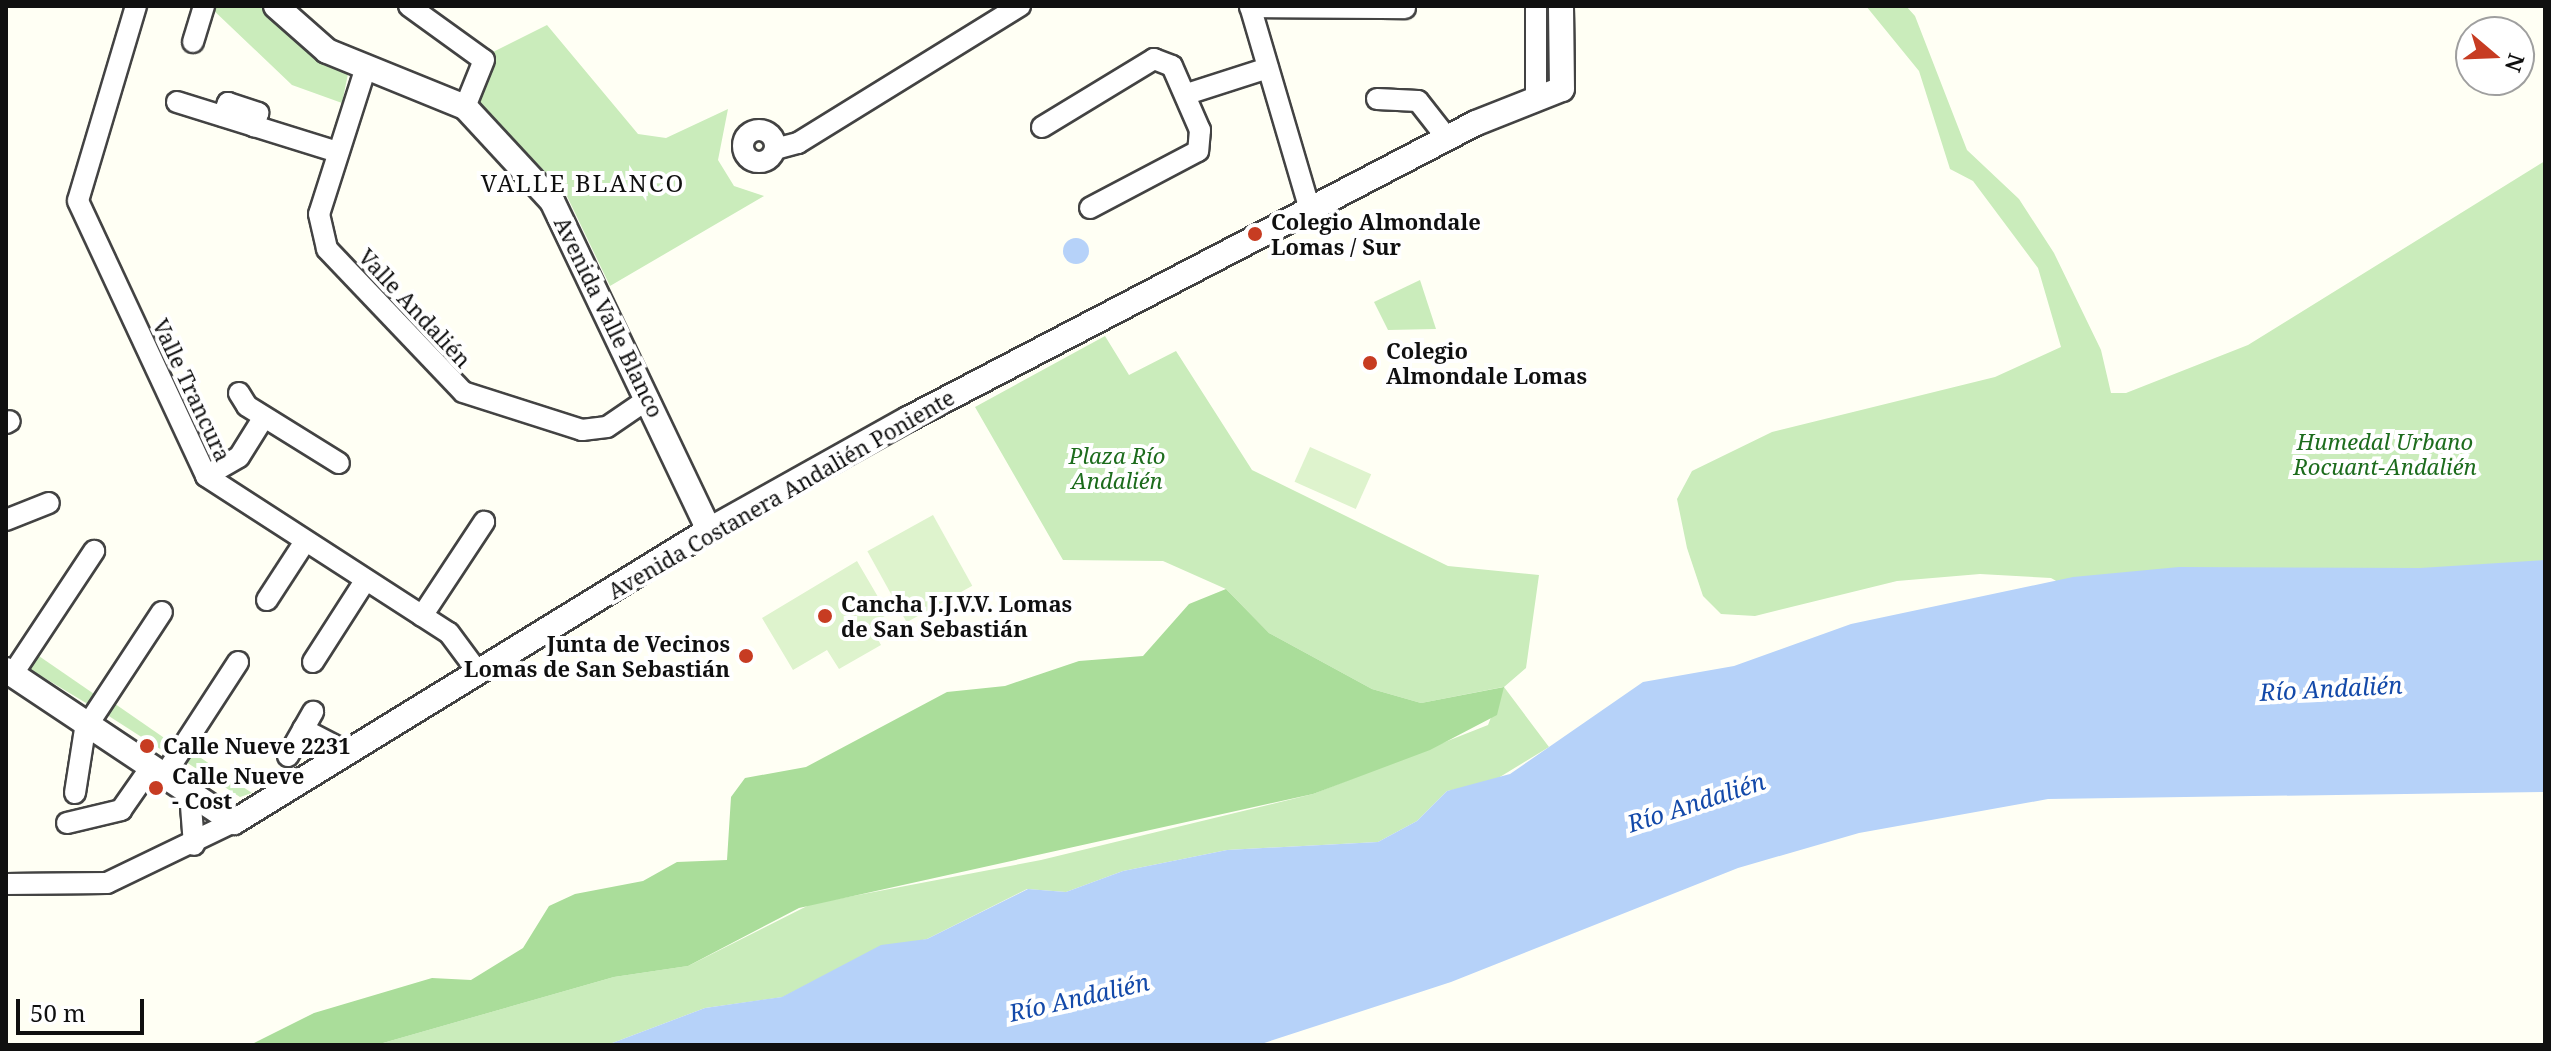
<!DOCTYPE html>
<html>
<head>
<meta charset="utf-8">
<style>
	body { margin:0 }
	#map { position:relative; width:2551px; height:1051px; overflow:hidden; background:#fffff4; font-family:"Noto Serif",serif }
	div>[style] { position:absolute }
	.green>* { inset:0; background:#caecbb }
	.forest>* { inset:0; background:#aadd9a }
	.pitch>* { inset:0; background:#def3cd; transform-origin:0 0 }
	.water>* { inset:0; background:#b6d2f9 }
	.round { border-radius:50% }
	.roads { filter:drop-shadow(2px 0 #434343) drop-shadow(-2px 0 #434343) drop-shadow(0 2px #434343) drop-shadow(0 -2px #434343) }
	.minor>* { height:20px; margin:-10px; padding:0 10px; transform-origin:10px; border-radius:10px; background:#fff }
	.minor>.ring { margin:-10px; padding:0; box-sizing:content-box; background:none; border:20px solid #fff; border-radius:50% }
	.tertiary>* { height:24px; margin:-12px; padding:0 12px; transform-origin:12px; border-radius:12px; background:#fff }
	.dots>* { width:22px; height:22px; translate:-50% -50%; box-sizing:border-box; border:4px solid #fff; border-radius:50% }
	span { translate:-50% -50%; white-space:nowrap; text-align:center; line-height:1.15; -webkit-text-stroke:8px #fff; paint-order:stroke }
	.poi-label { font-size:22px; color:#101010; font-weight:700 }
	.left { translate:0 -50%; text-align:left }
	.right { translate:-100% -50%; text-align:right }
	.street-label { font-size:22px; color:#101010 }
	.park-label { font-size:22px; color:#1d6c1d; font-style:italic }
	.neighbourhood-label { font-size:24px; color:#101010; letter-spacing:2px }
	.water-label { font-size:24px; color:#1349a9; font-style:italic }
	.frame { position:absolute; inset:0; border:8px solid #101010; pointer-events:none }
	.north { position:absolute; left:2455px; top:16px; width:80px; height:80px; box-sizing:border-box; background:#fff; border:2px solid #9f9f9f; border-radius:50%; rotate:109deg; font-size:22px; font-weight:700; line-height:32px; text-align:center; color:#101010 }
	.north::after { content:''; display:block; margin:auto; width:28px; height:36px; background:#c73c22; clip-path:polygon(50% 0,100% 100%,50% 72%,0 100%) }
	.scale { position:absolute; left:16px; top:999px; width:128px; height:36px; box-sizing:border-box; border:4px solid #101010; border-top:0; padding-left:10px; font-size:24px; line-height:28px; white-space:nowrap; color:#101010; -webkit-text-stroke:6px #fff; paint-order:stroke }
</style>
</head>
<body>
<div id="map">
	<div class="green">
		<div style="clip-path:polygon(209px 6px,261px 6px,313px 58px,348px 74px,342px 103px,292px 85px)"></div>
		<div style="clip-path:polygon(1866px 6px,1906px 6px,1915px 16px,1967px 150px,2019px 199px,2054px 253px,2101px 350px,2111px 393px,2126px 393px,2248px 345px,2545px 161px,2545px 614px,2104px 608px,2051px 578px,1980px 574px,1897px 581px,1755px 616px,1721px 614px,1703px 596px,1687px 548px,1677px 499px,1692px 471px,1772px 432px,1995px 377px,2061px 347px,2038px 268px,1973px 181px,1950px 169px,1919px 71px)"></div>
		<div style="clip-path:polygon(547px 25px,638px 134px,666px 138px,728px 109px,718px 160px,734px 186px,764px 196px,610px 286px,565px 192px,477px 102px,493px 52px)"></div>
		<div style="clip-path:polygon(1420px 280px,1436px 329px,1388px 330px,1374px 302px)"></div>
		<div style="clip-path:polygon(1105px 336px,1129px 375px,1176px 351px,1252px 470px,1448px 566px,1539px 575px,1526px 668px,1504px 687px,1549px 747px,1490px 783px,1447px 791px,1417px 821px,1378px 842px,1227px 850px,1123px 871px,1066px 892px,1027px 889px,927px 939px,872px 951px,783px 997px,705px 1008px,607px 1045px,376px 1045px,614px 977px,688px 966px,811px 904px,1041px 860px,1313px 794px,1488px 725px,1503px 687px,1421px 703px,1372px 689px,1269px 633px,1226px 589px,1163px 561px,1063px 560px,975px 407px)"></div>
		<div style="clip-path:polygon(36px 654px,97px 696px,91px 706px,28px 668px)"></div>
		<div style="clip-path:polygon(108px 699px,173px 744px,168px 754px,101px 711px)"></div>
		<div style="clip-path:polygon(188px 749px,246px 789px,252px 793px,240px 797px,183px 760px)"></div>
	</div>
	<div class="forest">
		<div style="clip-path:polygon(1226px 589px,1269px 633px,1372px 689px,1421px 703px,1504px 687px,1497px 715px,1430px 750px,1313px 794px,799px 908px,688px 966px,614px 977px,376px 1045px,250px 1045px,314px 1013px,432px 978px,471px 980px,523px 948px,549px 906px,575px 894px,643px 881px,677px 862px,727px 860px,731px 797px,745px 778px,806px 767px,947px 692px,1005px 686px,1079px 661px,1143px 656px,1189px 604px)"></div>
	</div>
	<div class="pitch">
		<div style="left:1310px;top:447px;width:67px;height:38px;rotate:24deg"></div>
		<div style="left:933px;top:515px;width:81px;height:75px;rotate:61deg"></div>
		<div style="clip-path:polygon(857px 561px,888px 614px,870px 625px,881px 645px,839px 669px,827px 650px,793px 670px,762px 618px)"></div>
	</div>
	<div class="water">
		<div class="round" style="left:1063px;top:238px;width:26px;height:26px"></div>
		<div style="clip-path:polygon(2545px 560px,2545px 792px,2048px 799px,1859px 833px,1738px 868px,1451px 982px,1258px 1045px,607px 1045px,705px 1008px,782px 997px,881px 945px,927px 939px,1028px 889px,1066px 892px,1123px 871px,1227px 850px,1378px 842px,1417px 821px,1447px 791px,1510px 774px,1643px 682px,1734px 666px,1851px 624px,2073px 577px,2179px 567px,2420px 568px)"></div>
	</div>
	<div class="roads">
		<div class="minor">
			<div style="left:136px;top:6px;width:203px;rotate:106.6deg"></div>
			<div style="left:78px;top:201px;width:303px;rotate:65deg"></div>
			<div style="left:206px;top:476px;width:289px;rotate:32.9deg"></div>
			<div style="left:449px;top:633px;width:49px;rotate:53.4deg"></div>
			<div style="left:409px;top:6px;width:92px;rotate:35.8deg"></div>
			<div style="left:484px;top:60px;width:51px;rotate:112deg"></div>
			<div style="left:1250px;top:6px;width:216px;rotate:73.6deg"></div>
			<div style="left:1536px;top:6px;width:92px;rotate:90deg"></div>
			<div style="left:1250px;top:7px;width:155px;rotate:0.4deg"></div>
			<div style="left:193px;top:42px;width:38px;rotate:-73deg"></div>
			<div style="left:366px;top:67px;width:154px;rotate:107.7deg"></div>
			<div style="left:319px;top:214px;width:36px;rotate:77deg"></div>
			<div style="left:327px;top:249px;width:197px;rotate:46.4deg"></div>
			<div style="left:463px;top:392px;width:125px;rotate:17.7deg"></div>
			<div style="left:582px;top:430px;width:25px;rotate:-7deg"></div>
			<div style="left:607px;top:427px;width:50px;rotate:-34.3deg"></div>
			<div style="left:1187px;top:94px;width:85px;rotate:-17.8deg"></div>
			<div style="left:1377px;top:99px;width:41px;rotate:2.8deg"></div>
			<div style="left:1418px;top:101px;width:47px;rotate:51.9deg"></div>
			<div style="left:177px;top:102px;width:169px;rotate:17.3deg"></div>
			<div style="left:223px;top:116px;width:14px;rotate:-69deg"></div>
			<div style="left:228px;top:103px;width:32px;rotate:18deg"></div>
			<div style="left:258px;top:113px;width:14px;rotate:107deg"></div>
			<div style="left:1042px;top:127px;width:131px;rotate:-31.3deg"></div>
			<div style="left:1154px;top:59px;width:19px;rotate:21deg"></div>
			<div style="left:1172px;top:66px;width:70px;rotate:66.4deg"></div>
			<div style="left:1200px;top:130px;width:21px;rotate:95deg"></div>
			<div style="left:1198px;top:151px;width:122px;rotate:152.2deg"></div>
			<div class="ring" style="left:743px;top:130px;width:12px;height:12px"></div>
			<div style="left:775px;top:149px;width:24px;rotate:-15deg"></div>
			<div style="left:798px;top:143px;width:261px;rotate:-31.7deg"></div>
			<div style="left:239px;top:393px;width:15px;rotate:58deg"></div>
			<div style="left:247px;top:406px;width:108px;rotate:31.8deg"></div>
			<div style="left:6px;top:423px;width:4px;rotate:-27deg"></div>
			<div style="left:206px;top:476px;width:38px;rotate:-30deg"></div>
			<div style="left:239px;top:457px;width:47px;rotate:-58deg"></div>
			<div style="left:6px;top:520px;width:46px;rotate:-21.6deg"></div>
			<div style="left:267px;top:600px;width:68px;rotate:-57deg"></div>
			<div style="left:422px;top:616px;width:113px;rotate:-56.6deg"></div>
			<div style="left:313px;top:662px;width:96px;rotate:-57.3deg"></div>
			<div style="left:12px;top:675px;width:149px;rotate:-56.5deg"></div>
			<div style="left:303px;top:729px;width:50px;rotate:27.6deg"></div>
			<div style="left:288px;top:756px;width:51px;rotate:-60.4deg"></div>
			<div style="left:164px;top:776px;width:136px;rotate:-57deg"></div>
			<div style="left:75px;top:793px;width:65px;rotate:-81.1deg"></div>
			<div style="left:85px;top:729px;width:140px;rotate:-56.7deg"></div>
			<div style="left:190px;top:793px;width:52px;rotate:85.6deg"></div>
			<div style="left:67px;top:823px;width:56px;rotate:-13.5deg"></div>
			<div style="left:121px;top:810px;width:52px;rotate:-55.1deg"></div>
			<div style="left:6px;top:884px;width:101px;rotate:-0.6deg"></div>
			<div style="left:107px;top:883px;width:141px;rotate:-25.7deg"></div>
		</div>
		<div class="tertiary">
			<div style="left:276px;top:6px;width:68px;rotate:41.4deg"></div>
			<div style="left:327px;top:51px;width:149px;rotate:22.1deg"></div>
			<div style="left:465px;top:107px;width:128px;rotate:47.2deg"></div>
			<div style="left:552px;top:201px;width:365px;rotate:64.5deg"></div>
			<div style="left:6px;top:670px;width:274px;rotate:33.7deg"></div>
			<div style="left:234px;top:822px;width:558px;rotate:-31.58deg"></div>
			<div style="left:709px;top:530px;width:228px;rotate:-29.2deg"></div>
			<div style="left:908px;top:419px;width:640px;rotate:-27.53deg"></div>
			<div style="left:1476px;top:123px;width:92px;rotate:-21.6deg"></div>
			<div style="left:1562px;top:89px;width:83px;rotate:-90.7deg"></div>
		</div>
	</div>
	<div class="dots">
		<div style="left:1255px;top:234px;background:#c73c22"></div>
		<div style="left:1370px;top:363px;background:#c73c22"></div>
		<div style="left:825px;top:616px;background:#c73c22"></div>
		<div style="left:746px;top:656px;background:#c73c22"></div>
		<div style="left:147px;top:746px;background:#c73c22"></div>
		<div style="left:156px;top:788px;background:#c73c22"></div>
	</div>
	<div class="poi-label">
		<span class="left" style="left:1271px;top:234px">Colegio Almondale<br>Lomas / Sur</span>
		<span class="left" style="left:1386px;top:363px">Colegio<br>Almondale Lomas</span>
		<span class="left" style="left:841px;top:616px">Cancha J.J.V.V. Lomas<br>de San Sebastián</span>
		<span class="right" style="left:730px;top:656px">Junta de Vecinos<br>Lomas de San Sebastián</span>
		<span class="left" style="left:163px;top:746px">Calle Nueve 2231</span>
		<span class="left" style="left:172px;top:788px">Calle Nueve<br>- Cost</span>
	</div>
	<div class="street-label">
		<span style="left:415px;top:308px;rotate:47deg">Valle Andalién</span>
		<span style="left:609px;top:317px;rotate:64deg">Avenida Valle Blanco</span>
		<span style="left:192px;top:390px;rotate:65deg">Valle Trancura</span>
		<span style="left:781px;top:494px;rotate:-30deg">Avenida Costanera Andalién Poniente</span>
	</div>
	<div class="park-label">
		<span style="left:2385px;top:454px">Humedal Urbano<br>Rocuant-Andalién</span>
		<span style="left:1117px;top:468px">Plaza Río<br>Andalién</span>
	</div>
	<div class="neighbourhood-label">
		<span style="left:583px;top:183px">VALLE BLANCO</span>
	</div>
	<div class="water-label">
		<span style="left:2331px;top:688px;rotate:-3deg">Río Andalién</span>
		<span style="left:1696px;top:802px;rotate:-18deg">Río Andalién</span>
		<span style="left:1079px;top:997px;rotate:-13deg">Río Andalién</span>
	</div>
	<div class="frame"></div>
	<div class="north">N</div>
	<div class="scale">50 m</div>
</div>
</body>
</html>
